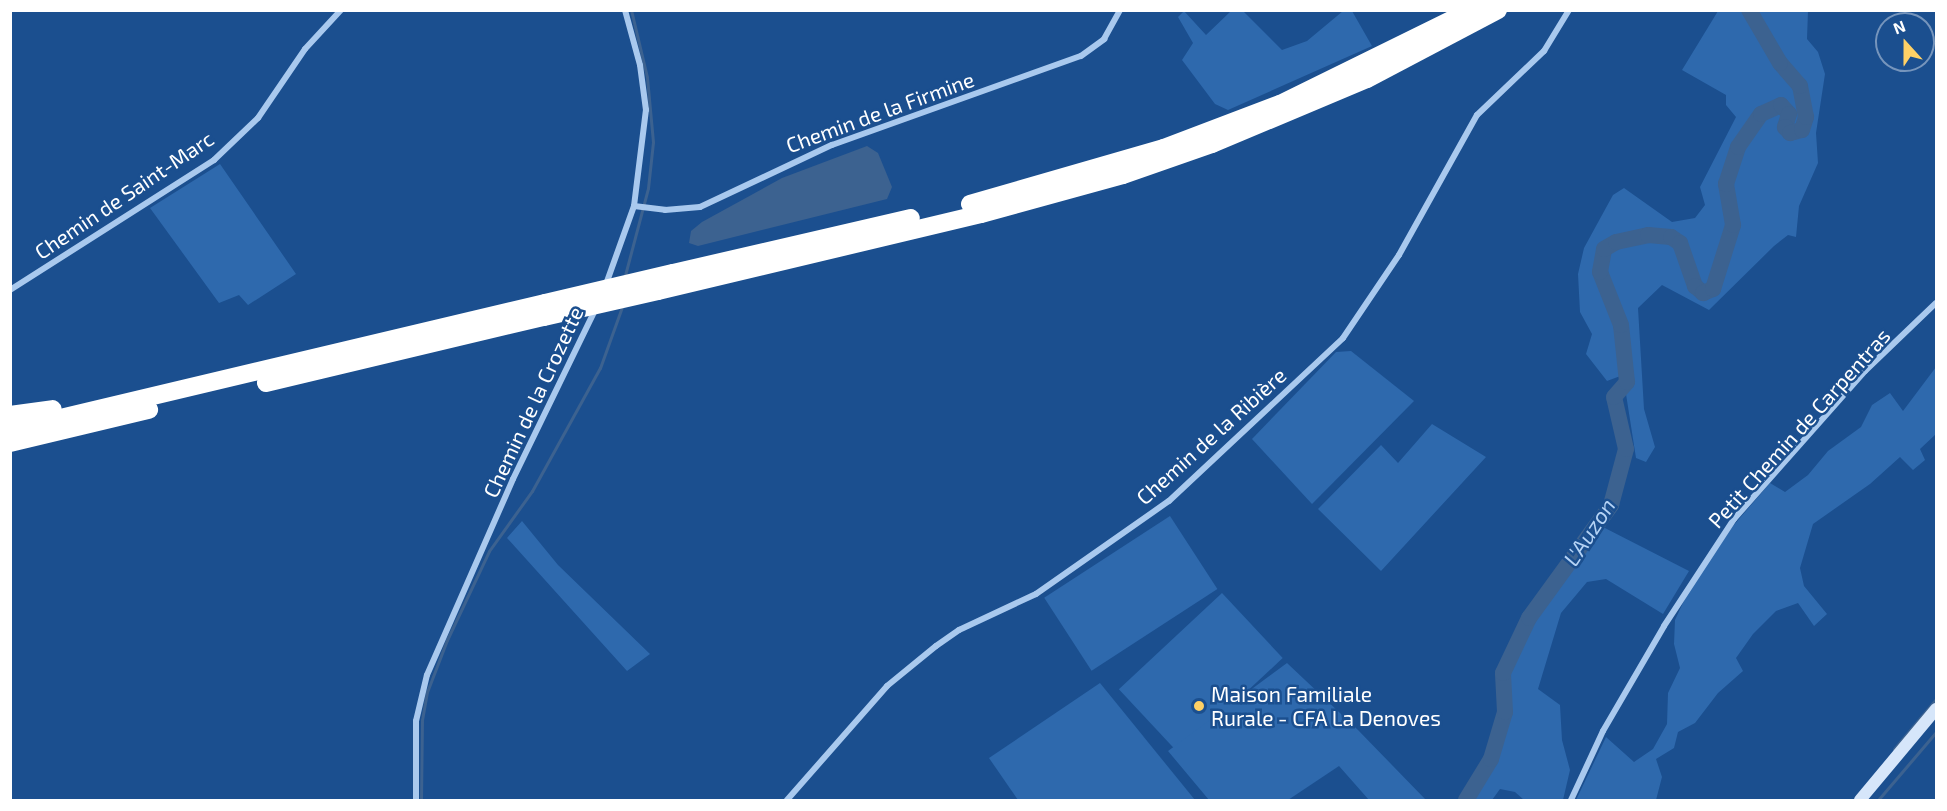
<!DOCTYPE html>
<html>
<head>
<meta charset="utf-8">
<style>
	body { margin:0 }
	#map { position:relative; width:1947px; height:811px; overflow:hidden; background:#1b4f8f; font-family:"Exo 2",sans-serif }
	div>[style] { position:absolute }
	.green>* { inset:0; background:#2e69ad; transform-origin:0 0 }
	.water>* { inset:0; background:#3c6290 }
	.stream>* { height:3px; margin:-1.5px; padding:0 1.5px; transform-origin:1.5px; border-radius:1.5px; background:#3c6290 }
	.river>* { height:16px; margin:-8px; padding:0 8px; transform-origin:8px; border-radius:8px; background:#3c6290 }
	.street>* { height:6px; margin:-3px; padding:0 3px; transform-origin:3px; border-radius:3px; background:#a9c9ee }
	.secondary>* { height:12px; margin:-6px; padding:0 6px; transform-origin:6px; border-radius:6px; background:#d6e6fa }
	.highway>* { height:18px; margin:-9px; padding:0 9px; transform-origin:9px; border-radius:9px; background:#fff }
	.highway-bridge>* { height:18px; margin:-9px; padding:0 9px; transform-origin:9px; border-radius:9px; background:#fff }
	.dots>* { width:16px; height:16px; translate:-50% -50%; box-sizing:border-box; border:3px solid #1b4f8f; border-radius:50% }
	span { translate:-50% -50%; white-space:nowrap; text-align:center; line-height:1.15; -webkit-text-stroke:5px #1b4f8f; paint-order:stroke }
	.street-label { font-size:21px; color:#fff }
	.poi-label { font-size:21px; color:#fff }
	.left { translate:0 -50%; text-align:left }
	.water-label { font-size:22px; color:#b5d3f5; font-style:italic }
	.frame { position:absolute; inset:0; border:12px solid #fff; pointer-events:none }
	.north { position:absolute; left:1875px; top:12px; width:60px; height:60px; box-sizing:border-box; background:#1b4f8f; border:2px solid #7695bc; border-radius:50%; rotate:339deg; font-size:16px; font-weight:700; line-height:24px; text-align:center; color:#fff }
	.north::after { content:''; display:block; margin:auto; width:21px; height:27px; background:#ffd166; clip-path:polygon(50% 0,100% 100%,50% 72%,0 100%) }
</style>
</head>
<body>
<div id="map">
	<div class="green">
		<div style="clip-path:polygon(1184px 11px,1206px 35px,1231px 11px,1243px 11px,1282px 50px,1307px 41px,1343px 11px,1352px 11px,1372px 46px,1228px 110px,1215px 104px,1182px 60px,1193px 43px,1178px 17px)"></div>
		<div style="clip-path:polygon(1718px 11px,1808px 11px,1807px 39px,1818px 52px,1825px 74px,1816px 133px,1818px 163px,1799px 206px,1796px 237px,1788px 235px,1774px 246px,1709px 310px,1662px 285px,1638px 308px,1644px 409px,1655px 447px,1646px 462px,1636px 458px,1623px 375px,1607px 381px,1586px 354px,1592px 334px,1580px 312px,1578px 274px,1584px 248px,1596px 226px,1613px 195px,1624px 188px,1672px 222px,1695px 218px,1705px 205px,1700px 187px,1736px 117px,1726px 105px,1726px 95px,1682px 70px)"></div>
		<div style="clip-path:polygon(220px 164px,296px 274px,248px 305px,239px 295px,219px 303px,150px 208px)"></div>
		<div style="clip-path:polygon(1351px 351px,1414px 401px,1312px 504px,1252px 439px,1336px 352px)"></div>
		<div style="clip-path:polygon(1936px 367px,1936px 434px,1920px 449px,1925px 460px,1913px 470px,1900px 457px,1870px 484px,1813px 524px,1800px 568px,1804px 586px,1827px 614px,1814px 626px,1798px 603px,1776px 611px,1753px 634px,1736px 658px,1743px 671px,1718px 693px,1695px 723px,1678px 732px,1674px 748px,1656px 759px,1662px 777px,1656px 800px,1576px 800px,1606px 737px,1634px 762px,1653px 749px,1667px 724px,1668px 693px,1680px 668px,1674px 644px,1675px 620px,1688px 592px,1733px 526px,1770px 483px,1785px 492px,1808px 475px,1828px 451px,1861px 427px,1872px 405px,1890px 393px,1903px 411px)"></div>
		<div style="clip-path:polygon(1432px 424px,1486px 457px,1381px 571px,1318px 509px,1381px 445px,1398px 463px)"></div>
		<div style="left:1170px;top:516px;width:87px;height:150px;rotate:57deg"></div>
		<div style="clip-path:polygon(522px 521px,558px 565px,650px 654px,627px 671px,507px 538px)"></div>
		<div style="clip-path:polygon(1601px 526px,1689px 571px,1663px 614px,1606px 579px,1587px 582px,1561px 613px,1538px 689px,1560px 705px,1562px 740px,1570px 770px,1563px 800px,1524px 800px,1515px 792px,1500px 789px,1492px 800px,1471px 800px,1496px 761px,1509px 713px,1507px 675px,1533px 620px)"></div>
		<div style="left:1222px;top:593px;width:89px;height:141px;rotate:47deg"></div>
		<div style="clip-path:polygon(1287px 663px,1358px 730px,1426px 800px,1369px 800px,1339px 766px,1288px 800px,1209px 800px,1168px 751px)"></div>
		<div style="clip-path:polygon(1100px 683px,1195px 800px,1018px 800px,989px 758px)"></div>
	</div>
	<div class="water">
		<div style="clip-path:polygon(867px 146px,878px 153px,892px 187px,887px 199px,698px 246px,689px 243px,691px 231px,702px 222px,782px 178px)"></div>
	</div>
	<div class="stream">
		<div style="left:624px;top:279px;width:94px;rotate:-75.2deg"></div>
		<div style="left:648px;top:188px;width:46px;rotate:-83.8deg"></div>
		<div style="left:653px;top:142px;width:65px;rotate:-95.3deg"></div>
		<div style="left:647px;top:77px;width:69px;rotate:-103.4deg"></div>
		<div style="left:1894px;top:749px;width:65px;rotate:-50deg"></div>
		<div style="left:421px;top:800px;width:80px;rotate:-89.3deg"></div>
		<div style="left:422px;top:720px;width:28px;rotate:-80deg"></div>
		<div style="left:427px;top:692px;width:56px;rotate:-69deg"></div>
		<div style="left:447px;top:640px;width:98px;rotate:-64.7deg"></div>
		<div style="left:489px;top:551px;width:74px;rotate:-54.4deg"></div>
		<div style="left:532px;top:491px;width:141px;rotate:-61.1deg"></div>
		<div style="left:600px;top:368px;width:65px;rotate:-70.2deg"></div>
		<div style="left:1878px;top:800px;width:89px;rotate:-49.5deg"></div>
	</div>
	<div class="river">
		<div style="left:1466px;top:800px;width:48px;rotate:-58.6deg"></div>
		<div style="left:1491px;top:759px;width:49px;rotate:-73.4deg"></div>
		<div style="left:1505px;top:712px;width:39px;rotate:-93deg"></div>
		<div style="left:1503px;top:673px;width:61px;rotate:-64.7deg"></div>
		<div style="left:1529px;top:618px;width:140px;rotate:-54deg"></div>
		<div style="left:1611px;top:505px;width:58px;rotate:-75deg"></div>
		<div style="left:1626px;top:449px;width:53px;rotate:-103deg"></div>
		<div style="left:1614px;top:397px;width:20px;rotate:-49deg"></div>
		<div style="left:1627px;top:382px;width:57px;rotate:-96deg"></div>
		<div style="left:1621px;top:325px;width:57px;rotate:-111.6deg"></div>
		<div style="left:1600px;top:272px;width:23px;rotate:-80deg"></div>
		<div style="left:1604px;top:249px;width:14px;rotate:-30deg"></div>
		<div style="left:1616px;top:242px;width:33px;rotate:-12deg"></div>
		<div style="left:1648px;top:235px;width:23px;rotate:5deg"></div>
		<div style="left:1671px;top:237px;width:11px;rotate:34deg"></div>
		<div style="left:1680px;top:243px;width:46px;rotate:70.8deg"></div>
		<div style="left:1695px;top:286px;width:11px;rotate:41deg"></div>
		<div style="left:1703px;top:293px;width:11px;rotate:-22deg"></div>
		<div style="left:1713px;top:289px;width:67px;rotate:-72.6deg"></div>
		<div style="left:1733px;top:225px;width:42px;rotate:-99.7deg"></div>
		<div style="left:1726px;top:184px;width:39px;rotate:-72deg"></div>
		<div style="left:1738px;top:147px;width:40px;rotate:-55.1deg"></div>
		<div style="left:1761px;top:114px;width:22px;rotate:-24deg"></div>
		<div style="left:1781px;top:105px;width:12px;rotate:48deg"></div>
		<div style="left:1789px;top:114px;width:14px;rotate:107deg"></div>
		<div style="left:1785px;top:127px;width:8px;rotate:50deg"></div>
		<div style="left:1790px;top:133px;width:12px;rotate:-14deg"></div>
		<div style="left:1802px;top:130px;width:14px;rotate:-73deg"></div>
		<div style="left:1806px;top:117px;width:32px;rotate:-101deg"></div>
		<div style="left:1800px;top:86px;width:30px;rotate:-131deg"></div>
		<div style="left:1780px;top:63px;width:61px;rotate:-120.3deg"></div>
	</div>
	<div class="street">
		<div style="left:634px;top:206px;width:31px;rotate:7deg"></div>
		<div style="left:665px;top:210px;width:35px;rotate:-5deg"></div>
		<div style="left:700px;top:207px;width:146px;rotate:-25.2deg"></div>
		<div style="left:832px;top:145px;width:264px;rotate:-19.7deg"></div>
		<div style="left:1081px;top:56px;width:29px;rotate:-36deg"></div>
		<div style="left:1104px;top:39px;width:33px;rotate:-61deg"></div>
		<div style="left:605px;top:287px;width:86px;rotate:-70.3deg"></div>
		<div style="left:634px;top:206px;width:97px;rotate:-82.9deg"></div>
		<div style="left:646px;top:110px;width:45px;rotate:-97.6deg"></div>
		<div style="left:640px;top:65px;width:57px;rotate:-105.3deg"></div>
		<div style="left:10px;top:290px;width:242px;rotate:-32.5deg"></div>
		<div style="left:214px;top:160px;width:61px;rotate:-43.7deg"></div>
		<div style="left:258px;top:118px;width:83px;rotate:-55.7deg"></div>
		<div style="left:305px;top:49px;width:53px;rotate:-47.3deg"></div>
		<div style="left:416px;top:800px;width:79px;rotate:-90deg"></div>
		<div style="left:416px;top:721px;width:47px;rotate:-76.6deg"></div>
		<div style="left:427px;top:675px;width:214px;rotate:-66.3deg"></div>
		<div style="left:513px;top:479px;width:188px;rotate:-64.1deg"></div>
		<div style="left:787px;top:800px;width:152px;rotate:-48.7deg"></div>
		<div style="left:887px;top:686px;width:63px;rotate:-39.2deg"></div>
		<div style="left:936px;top:646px;width:28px;rotate:-35deg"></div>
		<div style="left:959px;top:630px;width:85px;rotate:-25.1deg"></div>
		<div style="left:1036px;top:594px;width:162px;rotate:-35deg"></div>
		<div style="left:1169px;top:501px;width:238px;rotate:-43.1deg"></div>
		<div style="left:1343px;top:338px;width:100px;rotate:-56deg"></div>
		<div style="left:1399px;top:255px;width:160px;rotate:-60.9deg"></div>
		<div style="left:1477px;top:115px;width:93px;rotate:-43.7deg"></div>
		<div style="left:1544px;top:51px;width:48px;rotate:-58.6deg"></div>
		<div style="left:1571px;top:800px;width:76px;rotate:-65.1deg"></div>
		<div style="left:1603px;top:731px;width:121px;rotate:-59.8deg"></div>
		<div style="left:1664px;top:626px;width:128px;rotate:-56.8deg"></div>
		<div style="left:1734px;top:519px;width:198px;rotate:-48.5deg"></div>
		<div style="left:1865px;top:371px;width:98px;rotate:-43.8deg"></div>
	</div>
	<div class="secondary">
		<div style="left:1860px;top:800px;width:119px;rotate:-50.1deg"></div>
	</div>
	<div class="highway">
		<div style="left:970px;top:204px;width:202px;rotate:-16.1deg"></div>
		<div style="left:1164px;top:148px;width:124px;rotate:-20.8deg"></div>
		<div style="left:1280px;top:104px;width:213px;rotate:-26.2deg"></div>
		<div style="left:673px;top:273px;width:244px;rotate:-13deg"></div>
		<div style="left:658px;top:291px;width:332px;rotate:-13.4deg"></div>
		<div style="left:981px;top:214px;width:147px;rotate:-15.4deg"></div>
		<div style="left:1123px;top:175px;width:94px;rotate:-19.2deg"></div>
		<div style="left:1212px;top:144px;width:168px;rotate:-22.8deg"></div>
		<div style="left:1367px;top:79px;width:148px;rotate:-27.8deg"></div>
		<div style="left:266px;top:383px;width:286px;rotate:-13.4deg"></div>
		<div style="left:10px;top:415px;width:43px;rotate:-7.9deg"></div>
		<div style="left:10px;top:430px;width:550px;rotate:-13.35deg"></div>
		<div style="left:10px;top:443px;width:143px;rotate:-13.4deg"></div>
	</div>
	<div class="highway-bridge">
		<div style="left:545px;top:303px;width:131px;rotate:-13.2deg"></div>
		<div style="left:544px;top:317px;width:117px;rotate:-12.8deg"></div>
	</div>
	<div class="dots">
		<div style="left:1199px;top:706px;background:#ffd166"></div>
	</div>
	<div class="street-label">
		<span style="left:880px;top:112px;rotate:-20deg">Chemin de la Firmine</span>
		<span style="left:124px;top:195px;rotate:-34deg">Chemin de Saint-Marc</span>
		<span style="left:533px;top:402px;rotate:-65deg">Chemin de la Crozette</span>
		<span style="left:1799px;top:428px;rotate:-48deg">Petit Chemin de Carpentras</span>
		<span style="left:1211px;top:436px;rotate:-42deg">Chemin de la Ribière</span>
	</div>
	<div class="poi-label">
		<span class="left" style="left:1211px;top:706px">Maison Familiale<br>Rurale - CFA La Denoves</span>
	</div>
	<div class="water-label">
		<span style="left:1589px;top:532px;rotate:-57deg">L'Auzon</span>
	</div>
	<div class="frame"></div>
	<div class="north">N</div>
</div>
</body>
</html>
